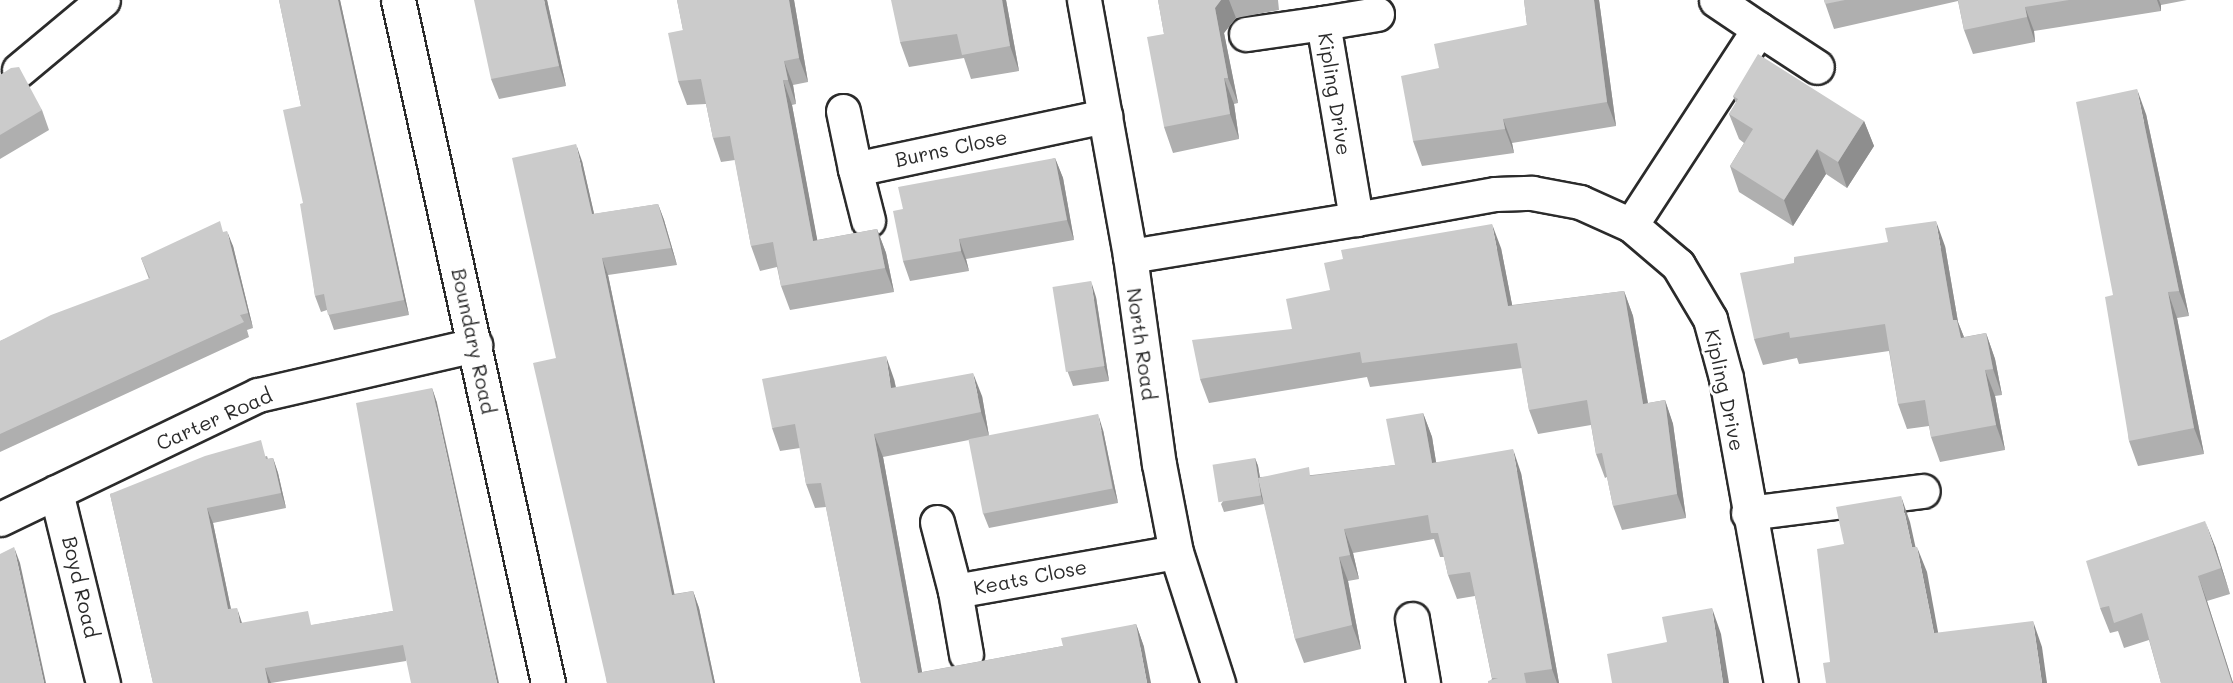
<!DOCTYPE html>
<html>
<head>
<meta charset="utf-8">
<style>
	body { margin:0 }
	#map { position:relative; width:2233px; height:683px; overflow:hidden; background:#fff; font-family:Mali,sans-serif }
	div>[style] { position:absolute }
	.roads { filter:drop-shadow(2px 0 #2b2b2b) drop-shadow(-2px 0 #2b2b2b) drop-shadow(0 2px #2b2b2b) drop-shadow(0 -2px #2b2b2b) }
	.street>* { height:33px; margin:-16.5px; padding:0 16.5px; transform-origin:16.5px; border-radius:16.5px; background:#fff }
	.wall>* { inset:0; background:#afafaf }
	.shaded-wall>* { inset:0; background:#8e8e8e }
	.building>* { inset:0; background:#cbcbcb; transform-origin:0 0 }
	span { translate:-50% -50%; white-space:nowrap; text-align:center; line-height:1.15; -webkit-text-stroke:6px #fff; paint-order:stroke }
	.street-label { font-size:20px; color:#2b2b2b }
</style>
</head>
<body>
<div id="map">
	<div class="roads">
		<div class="street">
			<div style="left:398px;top:0;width:699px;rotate:77.61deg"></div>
			<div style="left:1084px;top:0;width:260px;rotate:79.8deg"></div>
			<div style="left:1130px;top:256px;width:210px;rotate:82.1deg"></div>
			<div style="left:1159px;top:464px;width:90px;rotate:79.1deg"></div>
			<div style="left:1176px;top:552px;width:138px;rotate:72.2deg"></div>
			<div style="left:1716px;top:0;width:52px;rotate:34deg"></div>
			<div style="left:1377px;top:14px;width:55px;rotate:170.5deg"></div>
			<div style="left:1323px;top:23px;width:199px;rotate:80.4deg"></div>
			<div style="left:1356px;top:219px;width:141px;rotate:-10.2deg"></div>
			<div style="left:1495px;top:194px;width:37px;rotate:-2deg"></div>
			<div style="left:1532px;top:193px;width:49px;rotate:10.6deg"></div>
			<div style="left:1580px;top:202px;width:56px;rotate:24.3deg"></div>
			<div style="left:1631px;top:225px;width:62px;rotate:40.4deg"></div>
			<div style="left:1678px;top:265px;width:63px;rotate:59.3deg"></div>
			<div style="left:1710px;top:319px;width:61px;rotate:74.8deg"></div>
			<div style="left:1726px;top:378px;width:310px;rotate:79.8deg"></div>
			<div style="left:1246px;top:34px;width:78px;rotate:-8.1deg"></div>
			<div style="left:19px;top:70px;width:109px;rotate:-39.8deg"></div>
			<div style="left:843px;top:111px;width:59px;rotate:78.3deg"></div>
			<div style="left:855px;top:169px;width:256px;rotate:-12deg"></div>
			<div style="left:855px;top:169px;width:53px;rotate:75.7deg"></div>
			<div style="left:1631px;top:225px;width:234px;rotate:-56.9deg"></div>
			<div style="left:1759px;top:29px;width:69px;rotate:33.2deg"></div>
			<div style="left:1130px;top:256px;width:229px;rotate:-9.3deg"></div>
			<div style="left:56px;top:492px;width:197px;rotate:76.2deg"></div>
			<div style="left:1748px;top:513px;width:176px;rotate:-7.2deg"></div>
			<div style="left:0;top:519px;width:286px;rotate:-25.7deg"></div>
			<div style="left:258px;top:395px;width:223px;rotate:-13deg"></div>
			<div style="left:937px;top:522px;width:71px;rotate:75.4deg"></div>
			<div style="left:955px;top:591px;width:224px;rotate:-10deg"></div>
			<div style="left:955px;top:591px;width:64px;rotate:80.1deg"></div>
			<div style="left:1412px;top:619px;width:65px;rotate:80.2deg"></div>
		</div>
	</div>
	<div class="wall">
		<div style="clip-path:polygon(279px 0,340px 0,409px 315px,334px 330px,327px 310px,321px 312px,315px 296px,303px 203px,301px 106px)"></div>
		<div style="clip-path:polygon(547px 0,566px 86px,499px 99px,491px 79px)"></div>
		<div style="clip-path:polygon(677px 0,794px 0,808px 82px,793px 85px,796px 104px,792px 105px,817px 240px,877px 229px,886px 253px,894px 292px,790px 310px,781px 286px,777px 267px,760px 271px,751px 246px,735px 160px,721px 162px,713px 138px,706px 104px,687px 105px,678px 81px,683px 30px)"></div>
		<div style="clip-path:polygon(1006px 0,1019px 71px,971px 79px,964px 58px,909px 67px,900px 42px)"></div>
		<div style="clip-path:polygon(1158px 0,1278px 0,1279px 10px,1236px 18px,1224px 33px,1238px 103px,1234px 104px,1239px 139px,1173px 153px,1164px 127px,1164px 34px)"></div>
		<div style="clip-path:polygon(1524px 0,1599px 0,1616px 126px,1512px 143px,1514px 153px,1422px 166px,1413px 141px,1439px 68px,1527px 25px)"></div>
		<div style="clip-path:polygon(1824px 0,2187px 0,2161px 5px,2161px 11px,2034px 31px,2035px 42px,1973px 54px,1964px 30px,1958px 1px,1834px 29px)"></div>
		<div style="clip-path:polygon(0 75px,42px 110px,49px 130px,0 159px)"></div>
		<div style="clip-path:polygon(1733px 96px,1864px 121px,1874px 146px,1847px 188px,1826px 174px,1793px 226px,1739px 192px,1730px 166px,1744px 143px,1739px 139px,1729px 114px,1736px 103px)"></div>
		<div style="clip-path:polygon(2146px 114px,2189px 316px,2177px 318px,2204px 454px,2138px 466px,2129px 441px,2113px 295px)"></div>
		<div style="clip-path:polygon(1055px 158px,1063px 178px,1074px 240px,966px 259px,969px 271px,910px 281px,903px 261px,903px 209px)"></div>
		<div style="clip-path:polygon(582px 161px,594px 214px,658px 204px,664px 220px,677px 265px,608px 275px,674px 594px,693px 591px,699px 608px,715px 683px,607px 683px,556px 358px)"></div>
		<div style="clip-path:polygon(224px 232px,233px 246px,253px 328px,247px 330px,249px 337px,0 452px,0 341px,149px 279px,141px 258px)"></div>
		<div style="clip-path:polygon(1945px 246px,1958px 322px,1964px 337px,1986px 333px,1995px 359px,2002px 395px,1995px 396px,2005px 450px,1940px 462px,1931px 437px,1929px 426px,1907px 429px,1898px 404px,1889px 351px,1799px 364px,1797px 358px,1763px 365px,1754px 339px)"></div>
		<div style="clip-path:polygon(1501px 248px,1512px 305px,1624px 291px,1633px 316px,1648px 403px,1665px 400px,1673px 424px,1686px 518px,1622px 530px,1613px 506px,1607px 477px,1605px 478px,1596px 454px,1591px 425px,1538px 434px,1529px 410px,1522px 368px,1370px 387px,1367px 377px,1209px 403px,1200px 379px,1292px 329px)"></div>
		<div style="clip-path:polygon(1096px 297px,1109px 381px,1073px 386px,1067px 370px)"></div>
		<div style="clip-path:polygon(894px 379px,896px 387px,982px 396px,989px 436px,883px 457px,922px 672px,1063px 646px,1136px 624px,1144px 647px,861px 683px,826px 507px,815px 508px,806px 484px,800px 448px,780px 451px,772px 428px)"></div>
		<div style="clip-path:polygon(432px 388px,437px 403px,406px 661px,271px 683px,153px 683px,110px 494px,267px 456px,268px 459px,273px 458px,278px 473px,286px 508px,213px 523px,231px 609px,242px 623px,313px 625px,393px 611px)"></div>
		<div style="clip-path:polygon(1423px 413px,1432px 437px,1436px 462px,1521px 473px,1559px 683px,1488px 683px,1492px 679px,1475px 596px,1457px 599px,1448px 575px,1444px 557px,1440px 557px,1434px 539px,1353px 553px,1359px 579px,1348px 581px,1361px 649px,1304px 663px,1295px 639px,1263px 497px,1264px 504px,1224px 512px,1221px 504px,1255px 458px,1258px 466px,1260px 477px,1312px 475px,1395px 465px)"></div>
		<div style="clip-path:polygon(1103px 430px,1118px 503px,989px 528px,983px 513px)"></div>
		<div style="clip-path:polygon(2215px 546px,2230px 594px,2207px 601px,2233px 683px,2161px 683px,2149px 640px,2124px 648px,2118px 631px,2110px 633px,2100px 608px)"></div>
	</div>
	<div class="shaded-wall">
		<div style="clip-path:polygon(338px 0,340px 0,409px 315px,404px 300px)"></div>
		<div style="clip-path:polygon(544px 0,547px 0,566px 86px,559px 66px)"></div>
		<div style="clip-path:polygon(789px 0,794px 0,808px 82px,799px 58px)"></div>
		<div style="clip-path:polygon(1002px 0,1006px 0,1019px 71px,1010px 46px)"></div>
		<div style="clip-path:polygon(1221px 0,1229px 0,1236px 18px,1224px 33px,1238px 103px,1228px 78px,1215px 8px)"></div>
		<div style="clip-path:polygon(1594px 0,1599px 0,1616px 126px,1607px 102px)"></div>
		<div style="clip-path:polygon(2157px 0,2159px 0,2161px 5px,2161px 11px)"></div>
		<div style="clip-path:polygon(2025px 7px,2034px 31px,2035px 42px,2027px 17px)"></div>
		<div style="clip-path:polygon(784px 61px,793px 85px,796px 104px,788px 80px)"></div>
		<div style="clip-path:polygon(1224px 78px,1234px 104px,1239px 139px,1230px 114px)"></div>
		<div style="clip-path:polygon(783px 80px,792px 105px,822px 265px,813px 241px)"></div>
		<div style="clip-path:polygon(2137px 89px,2146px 114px,2189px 316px,2179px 291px)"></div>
		<div style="clip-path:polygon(1503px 119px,1512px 143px,1514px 153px,1505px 129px)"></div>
		<div style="clip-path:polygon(1864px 121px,1874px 146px,1847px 188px,1838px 162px)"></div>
		<div style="clip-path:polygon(576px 144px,582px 161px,598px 231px,592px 214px)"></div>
		<div style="clip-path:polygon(1817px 149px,1826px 174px,1793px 226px,1784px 200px)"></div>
		<div style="clip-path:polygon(1055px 158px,1063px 178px,1074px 240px,1067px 220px)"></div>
		<div style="clip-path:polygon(658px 204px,664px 220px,677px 265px,671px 248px)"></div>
		<div style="clip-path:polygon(1936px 221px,1945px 246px,1958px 322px,1967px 345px,1961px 340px,1953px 320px)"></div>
		<div style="clip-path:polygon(1492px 224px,1501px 248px,1517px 330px,1508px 306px)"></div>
		<div style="clip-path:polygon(877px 229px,886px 253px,894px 292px,885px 268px)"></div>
		<div style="clip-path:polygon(227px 231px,233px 246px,253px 328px,248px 313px)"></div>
		<div style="clip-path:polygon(959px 239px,966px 259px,969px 271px,961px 251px)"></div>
		<div style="clip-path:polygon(602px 258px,608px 275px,678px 611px,672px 595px)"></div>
		<div style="clip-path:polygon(1091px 281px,1096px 297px,1109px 381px,1104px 366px)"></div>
		<div style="clip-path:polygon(1624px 291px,1633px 316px,1652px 428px,1643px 404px)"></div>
		<div style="clip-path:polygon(2168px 292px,2177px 318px,2204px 454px,2194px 428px)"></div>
		<div style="clip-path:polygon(1986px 333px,1995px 359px,2002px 395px,1993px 369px)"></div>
		<div style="clip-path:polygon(886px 356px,894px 379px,900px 411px,891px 388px)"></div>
		<div style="clip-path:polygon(1985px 370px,1995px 396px,2005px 450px,1996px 425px)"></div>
		<div style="clip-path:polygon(973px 373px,982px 396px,989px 436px,981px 412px)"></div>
		<div style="clip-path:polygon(432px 388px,437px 403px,499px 683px,497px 683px)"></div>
		<div style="clip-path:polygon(1665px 400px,1673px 424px,1686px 518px,1677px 494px)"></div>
		<div style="clip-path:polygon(1423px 413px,1432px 437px,1440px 487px,1432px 463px)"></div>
		<div style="clip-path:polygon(1098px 414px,1103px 430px,1118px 503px,1113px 488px)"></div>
		<div style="clip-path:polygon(874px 434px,883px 457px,924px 683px,918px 673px)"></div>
		<div style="clip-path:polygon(1513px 449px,1521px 473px,1559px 683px,1557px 683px,1552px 669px)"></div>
		<div style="clip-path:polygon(273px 458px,278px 473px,286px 508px,281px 493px)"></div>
		<div style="clip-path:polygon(1255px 458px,1258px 466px,1264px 504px,1261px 496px)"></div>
		<div style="clip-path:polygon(1901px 496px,1910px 522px,1921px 572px,1912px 547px)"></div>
		<div style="clip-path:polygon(207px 508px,213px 523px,234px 624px,228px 609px)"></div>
		<div style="clip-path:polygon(2205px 521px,2215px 546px,2230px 594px,2221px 568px)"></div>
		<div style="clip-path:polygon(1344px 529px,1353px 553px,1359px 579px,1350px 555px)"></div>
		<div style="clip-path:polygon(14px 547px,20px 563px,46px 683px,44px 683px)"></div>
		<div style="clip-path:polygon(1917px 547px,1927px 572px,1943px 659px,1934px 633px)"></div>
		<div style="clip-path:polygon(1339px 557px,1348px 581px,1361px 649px,1352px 625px)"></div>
		<div style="clip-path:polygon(2198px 576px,2207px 601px,2233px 683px,2232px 683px)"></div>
		<div style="clip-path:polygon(693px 591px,699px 608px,715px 683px,713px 683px)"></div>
		<div style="clip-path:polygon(237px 608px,242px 623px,240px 623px)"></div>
		<div style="clip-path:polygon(1712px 608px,1721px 634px,1729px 683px,1723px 683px)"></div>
		<div style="clip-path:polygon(2033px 621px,2042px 647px,2047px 683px,2042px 683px)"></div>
		<div style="clip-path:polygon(1136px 624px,1144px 647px,1151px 683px,1147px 683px)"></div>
		<div style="clip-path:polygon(265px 668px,271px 683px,268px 683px)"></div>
	</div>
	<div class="building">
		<div style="clip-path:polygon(279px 0,338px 0,404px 300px,328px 315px,324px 294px,315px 296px,300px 204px,303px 203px,283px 110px,301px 106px)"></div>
		<div style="clip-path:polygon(474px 0,544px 0,559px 66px,491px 79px)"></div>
		<div style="clip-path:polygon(677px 0,789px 0,799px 58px,784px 61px,788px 80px,783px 80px,813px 241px,877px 229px,885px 268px,781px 286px,773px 242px,751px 246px,730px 136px,713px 138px,701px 79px,678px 81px,668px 33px,683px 30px)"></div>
		<div style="clip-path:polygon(891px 0,1002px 0,1010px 46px,962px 55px,957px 34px,900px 42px)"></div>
		<div style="clip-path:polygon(1158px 0,1221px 0,1215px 8px,1228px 78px,1224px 78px,1230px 114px,1164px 127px,1147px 37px,1164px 34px)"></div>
		<div style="clip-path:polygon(1524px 0,1594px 0,1607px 102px,1503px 119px,1505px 129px,1413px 141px,1401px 76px,1439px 68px,1434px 44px,1527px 25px)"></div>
		<div style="clip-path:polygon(1824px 0,1845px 0,1825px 4px)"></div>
		<div style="clip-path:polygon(1958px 0,2069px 0,2025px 7px,2027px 17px,1964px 30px)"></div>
		<div style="clip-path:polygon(1758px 54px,1864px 121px,1838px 162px,1817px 149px,1784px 200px,1730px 166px,1753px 129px,1729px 114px,1738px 99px,1733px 96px)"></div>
		<div style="clip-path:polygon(19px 67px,42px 110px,0 135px,0 75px,11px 68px)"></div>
		<div style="clip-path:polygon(2137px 89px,2179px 291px,2168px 292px,2194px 428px,2129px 441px,2105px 297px,2113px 295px,2076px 102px)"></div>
		<div style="clip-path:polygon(576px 144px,592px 214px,658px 204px,671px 248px,602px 258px,672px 595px,693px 591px,713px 683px,607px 683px,533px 363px,556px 358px,512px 158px)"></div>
		<div style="clip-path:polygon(1055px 158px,1067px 220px,959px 239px,961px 251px,903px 261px,893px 211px,903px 209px,898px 187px)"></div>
		<div style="clip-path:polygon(220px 221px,223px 232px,227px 231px,248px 313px,240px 315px,244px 322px,0 434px,0 341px,51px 315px,150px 278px,141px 258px)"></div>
		<div style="clip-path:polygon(1936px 221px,1953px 320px,1957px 320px,1961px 338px,1986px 333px,1993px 369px,1985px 370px,1996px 425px,1931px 437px,1925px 400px,1898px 404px,1885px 324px,1790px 338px,1789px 332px,1754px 339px,1740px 273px,1794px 263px,1794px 257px,1888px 242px,1885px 228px)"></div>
		<div style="clip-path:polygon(1492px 224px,1508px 306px,1624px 291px,1643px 404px,1665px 400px,1677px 494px,1613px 506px,1602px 453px,1596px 454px,1587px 400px,1529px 410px,1517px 343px,1362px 363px,1360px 352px,1200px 379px,1192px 340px,1292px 329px,1286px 299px,1330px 290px,1324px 263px,1343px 259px,1341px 250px)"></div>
		<div style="left:1091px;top:281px;width:86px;height:39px;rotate:81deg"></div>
		<div style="clip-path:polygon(886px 356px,891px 388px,973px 373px,981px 412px,874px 434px,918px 673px,1063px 646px,1061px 638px,1136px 624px,1147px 683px,861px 683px,821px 483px,806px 484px,795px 424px,772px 428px,762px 379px)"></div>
		<div style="clip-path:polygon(432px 388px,497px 683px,411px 683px,403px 645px,265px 668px,268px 683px,153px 683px,110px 494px,205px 456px,261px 440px,266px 459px,273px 458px,281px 493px,207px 508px,228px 609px,237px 608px,240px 623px,308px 611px,311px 625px,393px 611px,356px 403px)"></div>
		<div style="clip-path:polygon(1423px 413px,1432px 463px,1513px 449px,1552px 669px,1524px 673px,1526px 683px,1488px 683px,1488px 681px,1498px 678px,1492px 678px,1470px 572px,1448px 575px,1438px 533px,1431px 533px,1428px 515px,1344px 529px,1350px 555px,1339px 557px,1352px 625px,1295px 639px,1258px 478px,1309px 467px,1310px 476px,1395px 465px,1386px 419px)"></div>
		<div style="left:1098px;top:414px;width:76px;height:132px;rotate:79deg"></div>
		<div style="left:1255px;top:458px;width:38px;height:43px;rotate:81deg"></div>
		<div style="clip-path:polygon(1901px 496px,1912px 547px,1917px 547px,1934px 633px,2033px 621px,2042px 683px,1826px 683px,1823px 663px,1830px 662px,1817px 549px,1844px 544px,1836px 507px)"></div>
		<div style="clip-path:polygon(2205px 521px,2221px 568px,2198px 576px,2232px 683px,2161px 683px,2142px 613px,2114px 623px,2109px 606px,2100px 608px,2086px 561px)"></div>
		<div style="clip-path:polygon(14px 547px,43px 678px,44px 683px,0 683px,0 554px)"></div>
		<div style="clip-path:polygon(1712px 608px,1723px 683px,1612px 683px,1607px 654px,1667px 642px,1662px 617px)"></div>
	</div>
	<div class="street-label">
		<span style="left:1335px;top:94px;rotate:81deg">Kipling Drive</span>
		<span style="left:951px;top:148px;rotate:-12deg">Burns Close</span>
		<span style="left:474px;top:341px;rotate:78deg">Boundary Road</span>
		<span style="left:1142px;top:344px;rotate:82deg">North Road</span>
		<span style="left:1725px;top:390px;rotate:78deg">Kipling Drive</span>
		<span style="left:214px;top:419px;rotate:-24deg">Carter Road</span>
		<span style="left:1030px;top:577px;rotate:-11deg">Keats Close</span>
		<span style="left:81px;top:587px;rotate:77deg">Boyd Road</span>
	</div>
</div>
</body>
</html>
